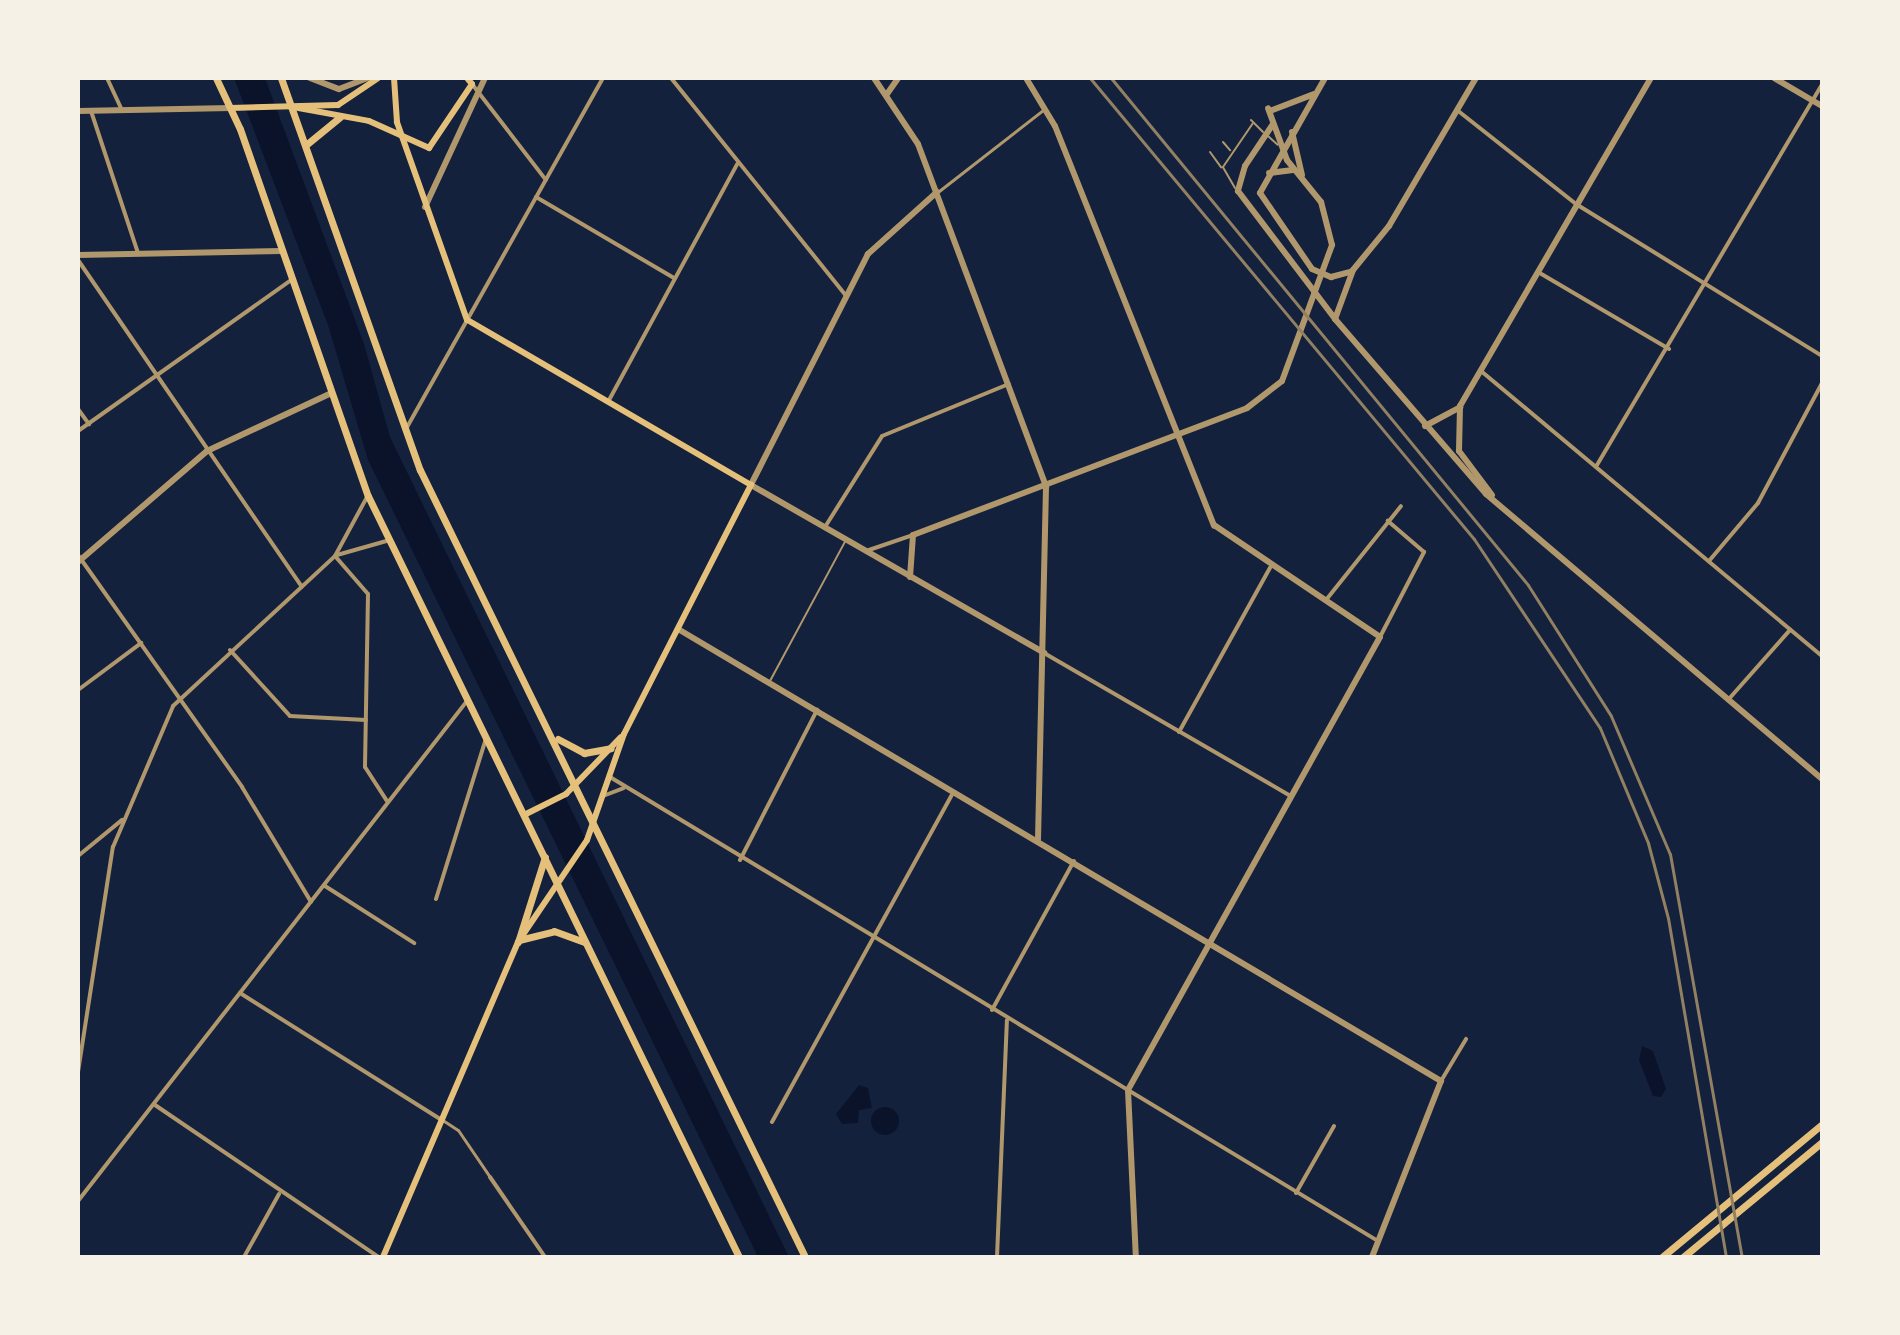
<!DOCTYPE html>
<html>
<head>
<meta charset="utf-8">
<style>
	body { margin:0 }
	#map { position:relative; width:1900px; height:1335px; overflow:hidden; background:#14213d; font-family:"Nunito Sans",sans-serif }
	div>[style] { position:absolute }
	.water>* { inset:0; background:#0b132b }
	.round { border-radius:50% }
	.service>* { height:2px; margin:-1px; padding:0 1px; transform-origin:1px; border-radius:1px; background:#b1986c }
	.pedestrian>* { height:3px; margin:-1.5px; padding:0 1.5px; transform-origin:1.5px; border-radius:1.5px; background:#b1986c }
	.minor>* { height:4px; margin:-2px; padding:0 2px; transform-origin:2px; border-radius:2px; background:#b1986c }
	.tertiary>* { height:6px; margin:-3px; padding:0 3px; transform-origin:3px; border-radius:3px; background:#b1986c }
	.secondary>* { height:6px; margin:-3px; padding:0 3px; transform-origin:3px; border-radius:3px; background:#e5c07b }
	.primary>* { height:7px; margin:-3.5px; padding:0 3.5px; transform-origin:3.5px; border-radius:3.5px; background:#e5c07b }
	.trunk>* { height:7px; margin:-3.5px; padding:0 3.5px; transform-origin:3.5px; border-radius:3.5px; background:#e5c07b }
	.rail>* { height:3px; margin:-1.5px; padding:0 1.5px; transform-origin:1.5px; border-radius:1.5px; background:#918062 }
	span { translate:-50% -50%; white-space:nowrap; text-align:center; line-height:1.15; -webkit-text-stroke:7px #f6f1e7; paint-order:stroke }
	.frame { position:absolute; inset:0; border:80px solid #f6f1e7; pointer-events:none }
</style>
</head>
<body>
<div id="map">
	<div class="water">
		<div style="clip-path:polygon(234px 78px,265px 78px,364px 344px,390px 437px,789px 1257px,758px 1257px,368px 460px,328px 325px)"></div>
		<div style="clip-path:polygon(1642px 1046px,1653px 1051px,1666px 1089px,1661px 1097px,1653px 1096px,1639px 1060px)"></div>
		<div style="clip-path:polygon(859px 1085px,868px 1088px,872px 1108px,859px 1110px,858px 1123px,842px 1124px,836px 1114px)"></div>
		<div class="round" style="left:871px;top:1107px;width:28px;height:28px"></div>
	</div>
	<div class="service">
		<div style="left:1251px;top:120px;width:17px;rotate:45deg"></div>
		<div style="left:1268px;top:136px;width:13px;rotate:42deg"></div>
		<div style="left:1223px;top:142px;width:11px;rotate:49deg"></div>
		<div style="left:1210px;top:152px;width:19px;rotate:54deg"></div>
		<div style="left:1235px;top:188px;width:24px;rotate:-120deg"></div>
		<div style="left:1223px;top:167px;width:53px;rotate:-55.7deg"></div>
		<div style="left:770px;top:681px;width:158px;rotate:-61.7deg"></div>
	</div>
	<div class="pedestrian">
		<div style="left:939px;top:191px;width:132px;rotate:-37.9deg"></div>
		<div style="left:441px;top:1119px;width:20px;rotate:33deg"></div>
		<div style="left:458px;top:1130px;width:57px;rotate:55.8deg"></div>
	</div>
	<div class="minor">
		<div style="left:107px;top:78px;width:35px;rotate:65deg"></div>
		<div style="left:671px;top:78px;width:280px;rotate:51.2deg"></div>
		<div style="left:472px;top:84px;width:121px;rotate:52.4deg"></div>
		<div style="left:1457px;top:110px;width:152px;rotate:38.3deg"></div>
		<div style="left:1576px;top:204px;width:289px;rotate:31.7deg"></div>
		<div style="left:91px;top:111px;width:150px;rotate:71.7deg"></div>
		<div style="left:536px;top:197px;width:160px;rotate:30.4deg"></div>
		<div style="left:78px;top:260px;width:396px;rotate:55.6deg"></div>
		<div style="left:1538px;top:272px;width:152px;rotate:30.4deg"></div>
		<div style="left:1481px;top:371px;width:444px;rotate:39.9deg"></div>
		<div style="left:608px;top:402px;width:271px;rotate:-61.5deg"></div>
		<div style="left:78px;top:409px;width:19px;rotate:54deg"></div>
		<div style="left:406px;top:429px;width:403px;rotate:-60.7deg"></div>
		<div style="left:78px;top:431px;width:261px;rotate:-35.3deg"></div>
		<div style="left:1597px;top:465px;width:442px;rotate:-59.4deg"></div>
		<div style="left:825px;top:527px;width:107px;rotate:-57.9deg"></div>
		<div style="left:882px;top:436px;width:137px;rotate:-22.3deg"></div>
		<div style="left:866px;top:551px;width:50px;rotate:-18.8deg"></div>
		<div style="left:78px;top:555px;width:284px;rotate:54.7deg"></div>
		<div style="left:242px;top:787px;width:134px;rotate:59deg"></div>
		<div style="left:337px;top:555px;width:55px;rotate:-15.8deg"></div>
		<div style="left:335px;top:556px;width:50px;rotate:49deg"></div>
		<div style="left:368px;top:594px;width:173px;rotate:91deg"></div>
		<div style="left:365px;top:767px;width:40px;rotate:57.1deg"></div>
		<div style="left:1709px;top:561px;width:76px;rotate:-49.8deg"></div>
		<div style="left:1758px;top:503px;width:136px;rotate:-61.9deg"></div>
		<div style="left:1326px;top:600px;width:120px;rotate:-51.4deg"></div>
		<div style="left:1380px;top:637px;width:96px;rotate:-62.6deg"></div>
		<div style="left:1424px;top:552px;width:48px;rotate:-139.3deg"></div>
		<div style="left:230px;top:650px;width:89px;rotate:47.7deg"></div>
		<div style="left:290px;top:716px;width:76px;rotate:3deg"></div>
		<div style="left:1044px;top:653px;width:285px;rotate:30.1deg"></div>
		<div style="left:78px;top:690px;width:79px;rotate:-36.7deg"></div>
		<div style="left:1728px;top:700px;width:94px;rotate:-48.5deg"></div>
		<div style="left:1179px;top:732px;width:188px;rotate:-61deg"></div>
		<div style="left:610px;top:777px;width:897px;rotate:31.14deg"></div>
		<div style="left:603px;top:796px;width:22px;rotate:-21deg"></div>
		<div style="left:78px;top:856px;width:57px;rotate:-39.3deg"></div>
		<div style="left:740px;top:860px;width:169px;rotate:-62.8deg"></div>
		<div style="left:325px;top:886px;width:106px;rotate:32.6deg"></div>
		<div style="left:436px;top:899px;width:169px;rotate:-72.7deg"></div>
		<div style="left:240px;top:993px;width:236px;rotate:32.2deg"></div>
		<div style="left:992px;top:1010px;width:170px;rotate:-61.2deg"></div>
		<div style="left:78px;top:1072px;width:228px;rotate:-81.2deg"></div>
		<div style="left:113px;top:847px;width:153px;rotate:-66.9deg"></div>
		<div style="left:173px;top:706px;width:221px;rotate:-42.8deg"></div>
		<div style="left:335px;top:556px;width:67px;rotate:-61.5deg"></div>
		<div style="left:1441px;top:1081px;width:49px;rotate:-59.2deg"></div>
		<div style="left:155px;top:1105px;width:271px;rotate:34.2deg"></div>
		<div style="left:772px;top:1122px;width:376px;rotate:-61.2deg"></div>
		<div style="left:490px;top:1177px;width:97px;rotate:55.5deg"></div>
		<div style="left:1296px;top:1193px;width:77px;rotate:-60.4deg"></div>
		<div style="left:78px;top:1201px;width:633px;rotate:-52.12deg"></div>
		<div style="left:244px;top:1257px;width:72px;rotate:-60.9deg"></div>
		<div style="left:997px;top:1257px;width:237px;rotate:-87.6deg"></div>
	</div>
	<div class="tertiary">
		<div style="left:310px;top:78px;width:31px;rotate:21deg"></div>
		<div style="left:339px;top:89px;width:30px;rotate:-21deg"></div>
		<div style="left:874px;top:78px;width:79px;rotate:56.3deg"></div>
		<div style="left:918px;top:144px;width:366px;rotate:69.5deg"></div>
		<div style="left:1046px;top:487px;width:352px;rotate:91.3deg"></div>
		<div style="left:1026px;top:78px;width:56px;rotate:58.9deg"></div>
		<div style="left:1055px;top:126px;width:430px;rotate:68.3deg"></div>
		<div style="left:1214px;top:525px;width:200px;rotate:34deg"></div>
		<div style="left:1380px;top:637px;width:518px;rotate:119.09deg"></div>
		<div style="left:1128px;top:1090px;width:167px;rotate:87.3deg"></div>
		<div style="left:1325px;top:78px;width:132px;rotate:119.5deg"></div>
		<div style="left:1260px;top:193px;width:92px;rotate:55.6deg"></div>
		<div style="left:1312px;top:269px;width:21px;rotate:23deg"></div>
		<div style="left:1331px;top:277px;width:20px;rotate:-15deg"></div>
		<div style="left:1774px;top:78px;width:56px;rotate:30.3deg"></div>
		<div style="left:887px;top:94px;width:19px;rotate:-55deg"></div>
		<div style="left:78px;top:111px;width:153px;rotate:-1.1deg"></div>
		<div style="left:1270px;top:111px;width:47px;rotate:-21.1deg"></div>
		<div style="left:1273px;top:124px;width:50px;rotate:123.7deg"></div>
		<div style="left:1245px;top:166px;width:26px;rotate:106deg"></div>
		<div style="left:1238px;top:191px;width:161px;rotate:52.8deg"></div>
		<div style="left:1335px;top:319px;width:231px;rotate:49.2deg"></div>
		<div style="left:1486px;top:494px;width:441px;rotate:40.3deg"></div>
		<div style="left:1292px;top:132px;width:44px;rotate:76.9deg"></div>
		<div style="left:1269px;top:173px;width:24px;rotate:-7deg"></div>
		<div style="left:937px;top:192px;width:93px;rotate:138.1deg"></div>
		<div style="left:868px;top:254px;width:259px;rotate:116.9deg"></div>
		<div style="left:751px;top:485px;width:338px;rotate:29.8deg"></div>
		<div style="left:425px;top:207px;width:142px;rotate:-65.1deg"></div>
		<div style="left:78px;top:255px;width:203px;rotate:-1.1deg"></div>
		<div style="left:1335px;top:319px;width:52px;rotate:-69.8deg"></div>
		<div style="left:1353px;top:270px;width:57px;rotate:-50.7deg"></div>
		<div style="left:1389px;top:226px;width:172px;rotate:-59.6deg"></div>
		<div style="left:1425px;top:426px;width:40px;rotate:-28deg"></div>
		<div style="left:1492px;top:495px;width:55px;rotate:-126.9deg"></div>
		<div style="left:1459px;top:451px;width:45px;rotate:-88.7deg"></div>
		<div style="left:1460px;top:406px;width:380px;rotate:-59.8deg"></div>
		<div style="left:78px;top:562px;width:170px;rotate:-40.7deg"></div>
		<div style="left:207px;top:451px;width:135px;rotate:-25deg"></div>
		<div style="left:910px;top:577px;width:42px;rotate:-85.9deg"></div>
		<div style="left:913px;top:535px;width:357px;rotate:-20.8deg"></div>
		<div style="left:1247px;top:408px;width:44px;rotate:-37.6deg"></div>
		<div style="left:1282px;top:381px;width:145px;rotate:-69.8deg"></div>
		<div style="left:1332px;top:245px;width:44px;rotate:-104.3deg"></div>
		<div style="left:1321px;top:202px;width:54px;rotate:-129deg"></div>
		<div style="left:1287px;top:160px;width:55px;rotate:-110.1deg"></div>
		<div style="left:678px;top:629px;width:887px;rotate:30.64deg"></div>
		<div style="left:1441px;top:1081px;width:189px;rotate:111.4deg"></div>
	</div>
	<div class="secondary">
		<div style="left:293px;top:107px;width:77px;rotate:10.4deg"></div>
		<div style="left:369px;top:121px;width:66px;rotate:24.2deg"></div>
		<div style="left:429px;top:148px;width:77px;rotate:-56.1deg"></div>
		<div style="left:472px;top:84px;width:8px;rotate:-130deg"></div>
		<div style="left:231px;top:108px;width:107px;rotate:-1.6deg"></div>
		<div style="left:338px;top:105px;width:48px;rotate:-34deg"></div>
		<div style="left:526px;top:814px;width:45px;rotate:-26.6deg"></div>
		<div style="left:566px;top:794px;width:79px;rotate:-46deg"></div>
		<div style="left:383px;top:1257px;width:343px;rotate:-66.8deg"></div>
		<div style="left:518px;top:942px;width:123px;rotate:-55.9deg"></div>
		<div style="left:587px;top:840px;width:112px;rotate:-70.8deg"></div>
		<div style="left:624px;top:734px;width:280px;rotate:-63deg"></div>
		<div style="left:751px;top:485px;width:328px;rotate:-149.8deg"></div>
		<div style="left:467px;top:320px;width:210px;rotate:-109.5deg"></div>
		<div style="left:397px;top:122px;width:44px;rotate:-93.9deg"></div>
	</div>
	<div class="primary">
		<div style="left:1662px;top:1257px;width:208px;rotate:-39.7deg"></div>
		<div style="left:1683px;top:1257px;width:180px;rotate:-39.6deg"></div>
	</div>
	<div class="trunk">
		<div style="left:216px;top:78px;width:56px;rotate:64.8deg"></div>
		<div style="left:240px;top:129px;width:389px;rotate:70.8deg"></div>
		<div style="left:368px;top:496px;width:847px;rotate:64.01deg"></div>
		<div style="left:281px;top:78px;width:416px;rotate:70.5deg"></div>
		<div style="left:420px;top:470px;width:876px;rotate:63.93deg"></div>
		<div style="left:307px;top:144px;width:43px;rotate:-39.3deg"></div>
		<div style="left:558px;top:739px;width:30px;rotate:28deg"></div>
		<div style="left:584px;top:753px;width:27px;rotate:-10deg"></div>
		<div style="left:519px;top:940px;width:36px;rotate:-14deg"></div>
		<div style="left:554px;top:931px;width:33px;rotate:20deg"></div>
		<div style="left:518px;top:942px;width:89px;rotate:-72.4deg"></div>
	</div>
	<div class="rail">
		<div style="left:1090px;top:78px;width:600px;rotate:50.21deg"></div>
		<div style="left:1474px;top:539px;width:227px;rotate:56.3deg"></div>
		<div style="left:1600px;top:728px;width:125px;rotate:67.3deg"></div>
		<div style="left:1648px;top:843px;width:78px;rotate:75.1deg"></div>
		<div style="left:1668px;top:918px;width:344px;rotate:80.3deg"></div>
		<div style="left:1111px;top:78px;width:656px;rotate:50.56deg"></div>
		<div style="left:1528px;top:585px;width:155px;rotate:57.6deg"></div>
		<div style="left:1611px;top:716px;width:150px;rotate:66.9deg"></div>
		<div style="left:1670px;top:854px;width:409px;rotate:79.9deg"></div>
	</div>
	<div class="frame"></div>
</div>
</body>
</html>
